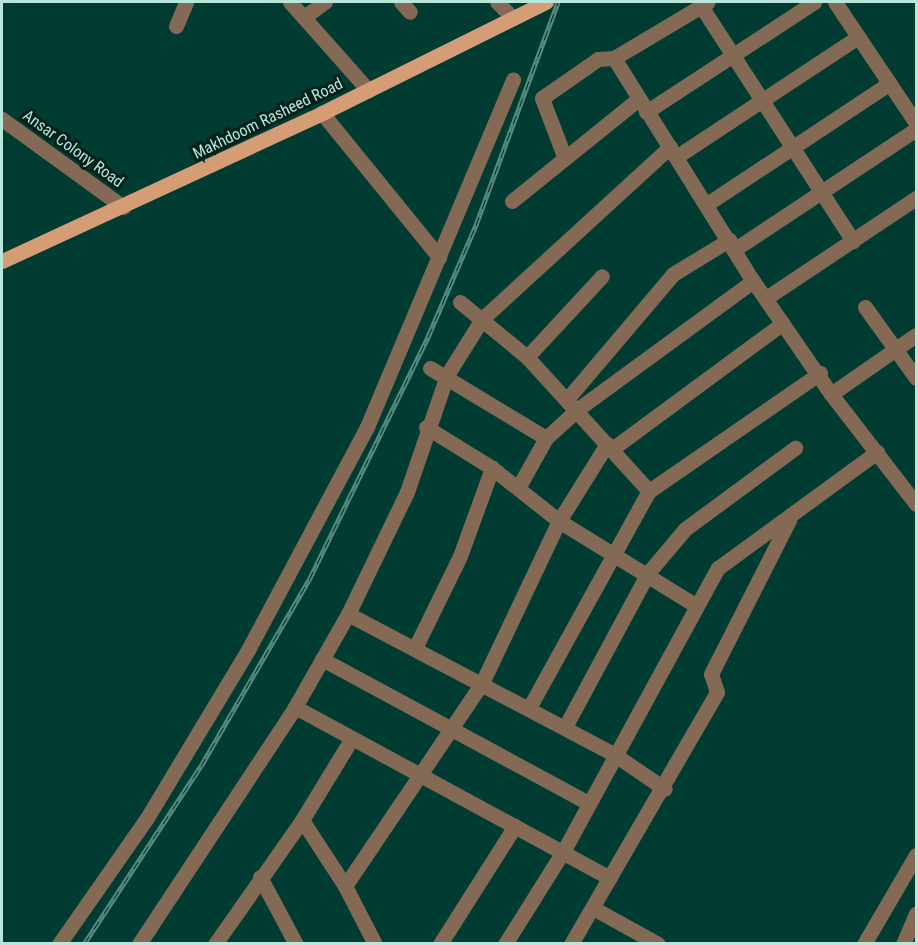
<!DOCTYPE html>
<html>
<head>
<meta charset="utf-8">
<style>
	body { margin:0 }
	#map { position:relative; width:918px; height:945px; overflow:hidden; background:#003c32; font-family:"Roboto Condensed",sans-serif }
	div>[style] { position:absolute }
	.minor>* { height:15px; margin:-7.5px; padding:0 7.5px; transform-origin:7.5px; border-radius:7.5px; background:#846955 }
	.major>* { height:15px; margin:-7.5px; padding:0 7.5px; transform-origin:7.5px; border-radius:7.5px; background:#d49d75 }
	.rail>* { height:5px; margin-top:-2.5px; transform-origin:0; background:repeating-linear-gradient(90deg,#00201a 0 9px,#568c81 0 18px); box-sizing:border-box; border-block:2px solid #568c81 }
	span { translate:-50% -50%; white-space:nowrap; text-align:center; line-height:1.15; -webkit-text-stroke:6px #00201a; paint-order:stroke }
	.street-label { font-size:16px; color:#b8e6da }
	.frame { position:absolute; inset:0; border:3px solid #b8e6da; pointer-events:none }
</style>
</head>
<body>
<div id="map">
	<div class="minor">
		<div style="left:290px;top:2px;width:118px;rotate:48.4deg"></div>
		<div style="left:401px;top:2px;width:13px;rotate:48deg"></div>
		<div style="left:497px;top:2px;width:23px;rotate:45deg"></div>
		<div style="left:835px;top:2px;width:146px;rotate:56.2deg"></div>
		<div style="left:701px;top:6px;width:280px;rotate:57.1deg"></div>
		<div style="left:304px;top:17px;width:26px;rotate:-36deg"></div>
		<div style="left:176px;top:26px;width:26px;rotate:-67deg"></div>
		<div style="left:614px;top:58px;width:263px;rotate:58.1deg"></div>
		<div style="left:753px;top:281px;width:137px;rotate:55.4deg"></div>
		<div style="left:831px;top:394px;width:139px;rotate:52.3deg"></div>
		<div style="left:646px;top:112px;width:201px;rotate:-33.2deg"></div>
		<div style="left:322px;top:113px;width:186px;rotate:50.9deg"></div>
		<div style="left:2px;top:119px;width:150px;rotate:36deg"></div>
		<div style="left:564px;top:156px;width:62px;rotate:-110.8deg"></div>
		<div style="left:542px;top:98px;width:68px;rotate:-34.9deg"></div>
		<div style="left:598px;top:59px;width:16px;rotate:-4deg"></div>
		<div style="left:614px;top:58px;width:109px;rotate:-30.8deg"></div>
		<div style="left:676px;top:157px;width:218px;rotate:-33.4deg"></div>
		<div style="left:512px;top:201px;width:161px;rotate:-38.9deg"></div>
		<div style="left:707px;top:204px;width:219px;rotate:-33.5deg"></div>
		<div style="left:735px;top:249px;width:217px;rotate:-33.5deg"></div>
		<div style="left:766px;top:298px;width:180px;rotate:-33.7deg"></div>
		<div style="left:460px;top:302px;width:87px;rotate:39.4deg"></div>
		<div style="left:527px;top:357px;width:181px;rotate:47.7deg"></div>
		<div style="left:865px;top:307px;width:87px;rotate:54.3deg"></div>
		<div style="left:527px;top:357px;width:110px;rotate:-47.2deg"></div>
		<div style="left:430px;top:368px;width:135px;rotate:31.1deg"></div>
		<div style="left:831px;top:394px;width:103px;rotate:-34.8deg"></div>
		<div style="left:568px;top:398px;width:162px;rotate:-49.7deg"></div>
		<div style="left:673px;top:274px;width:66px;rotate:-31.3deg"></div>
		<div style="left:426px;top:427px;width:78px;rotate:31.8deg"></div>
		<div style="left:492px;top:468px;width:85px;rotate:38.3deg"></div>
		<div style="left:559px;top:521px;width:160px;rotate:31.7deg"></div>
		<div style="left:612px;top:449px;width:212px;rotate:-36.4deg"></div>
		<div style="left:518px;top:488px;width:57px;rotate:-60.8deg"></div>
		<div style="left:546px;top:438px;width:43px;rotate:-42.2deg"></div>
		<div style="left:578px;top:409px;width:217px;rotate:-36.2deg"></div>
		<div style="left:348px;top:614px;width:302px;rotate:27.8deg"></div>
		<div style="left:615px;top:755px;width:60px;rotate:34.2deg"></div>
		<div style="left:415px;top:648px;width:102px;rotate:-63.9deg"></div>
		<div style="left:460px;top:556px;width:94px;rotate:-70deg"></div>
		<div style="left:322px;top:659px;width:301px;rotate:28.4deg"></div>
		<div style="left:295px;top:707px;width:358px;rotate:28.5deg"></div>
		<div style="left:529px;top:708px;width:248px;rotate:-61.1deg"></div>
		<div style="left:649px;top:491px;width:208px;rotate:-34.6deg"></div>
		<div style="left:565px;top:727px;width:175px;rotate:-61.7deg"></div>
		<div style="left:648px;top:573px;width:57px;rotate:-49.9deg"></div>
		<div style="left:685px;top:529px;width:137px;rotate:-36.4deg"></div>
		<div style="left:302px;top:820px;width:79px;rotate:56.9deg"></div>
		<div style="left:345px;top:886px;width:65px;rotate:62.7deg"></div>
		<div style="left:260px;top:877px;width:76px;rotate:61.8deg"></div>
		<div style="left:345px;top:886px;width:245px;rotate:-56deg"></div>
		<div style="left:482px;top:683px;width:179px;rotate:-64.6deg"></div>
		<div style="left:559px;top:521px;width:91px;rotate:-58.1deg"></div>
		<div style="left:593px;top:908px;width:74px;rotate:29deg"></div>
		<div style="left:59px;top:944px;width:154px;rotate:-55.1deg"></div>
		<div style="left:147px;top:818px;width:198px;rotate:-59deg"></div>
		<div style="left:249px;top:648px;width:251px;rotate:-61.9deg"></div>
		<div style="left:367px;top:427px;width:377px;rotate:-67.2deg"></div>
		<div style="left:139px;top:944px;width:284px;rotate:-56.6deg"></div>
		<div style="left:295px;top:707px;width:107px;rotate:-60.3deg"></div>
		<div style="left:348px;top:614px;width:136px;rotate:-64.2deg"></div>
		<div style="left:407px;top:492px;width:124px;rotate:-71.1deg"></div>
		<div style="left:447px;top:375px;width:66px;rotate:-58deg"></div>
		<div style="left:482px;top:319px;width:255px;rotate:-42.5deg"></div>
		<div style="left:215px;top:944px;width:151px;rotate:-54.9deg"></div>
		<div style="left:302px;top:820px;width:96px;rotate:-58.6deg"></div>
		<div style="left:440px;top:944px;width:140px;rotate:-57.6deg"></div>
		<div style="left:505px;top:944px;width:111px;rotate:-57.9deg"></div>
		<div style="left:564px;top:850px;width:321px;rotate:-61.4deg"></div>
		<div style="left:718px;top:568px;width:197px;rotate:-36.1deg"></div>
		<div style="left:571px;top:944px;width:291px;rotate:-59.9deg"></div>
		<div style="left:717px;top:692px;width:19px;rotate:-108deg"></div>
		<div style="left:711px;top:674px;width:173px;rotate:-63.1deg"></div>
		<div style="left:864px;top:944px;width:103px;rotate:-59.7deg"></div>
		<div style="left:903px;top:944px;width:33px;rotate:-67deg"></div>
	</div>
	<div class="major">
		<div style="left:2px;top:261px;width:353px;rotate:-24.8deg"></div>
		<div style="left:322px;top:113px;width:250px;rotate:-26.4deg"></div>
	</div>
	<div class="rail">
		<div style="left:84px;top:944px;width:213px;rotate:-56.7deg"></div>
		<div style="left:201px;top:766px;width:215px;rotate:-59.9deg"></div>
		<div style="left:309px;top:580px;width:271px;rotate:-63.9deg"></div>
		<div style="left:428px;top:337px;width:122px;rotate:-66.8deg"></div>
		<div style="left:476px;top:225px;width:238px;rotate:-69.8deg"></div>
	</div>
	<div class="street-label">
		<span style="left:268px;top:119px;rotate:-26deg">Makhdoom Rasheed Road</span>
		<span style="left:73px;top:149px;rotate:36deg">Ansar Colony Road</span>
	</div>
	<div class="frame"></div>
</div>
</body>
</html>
